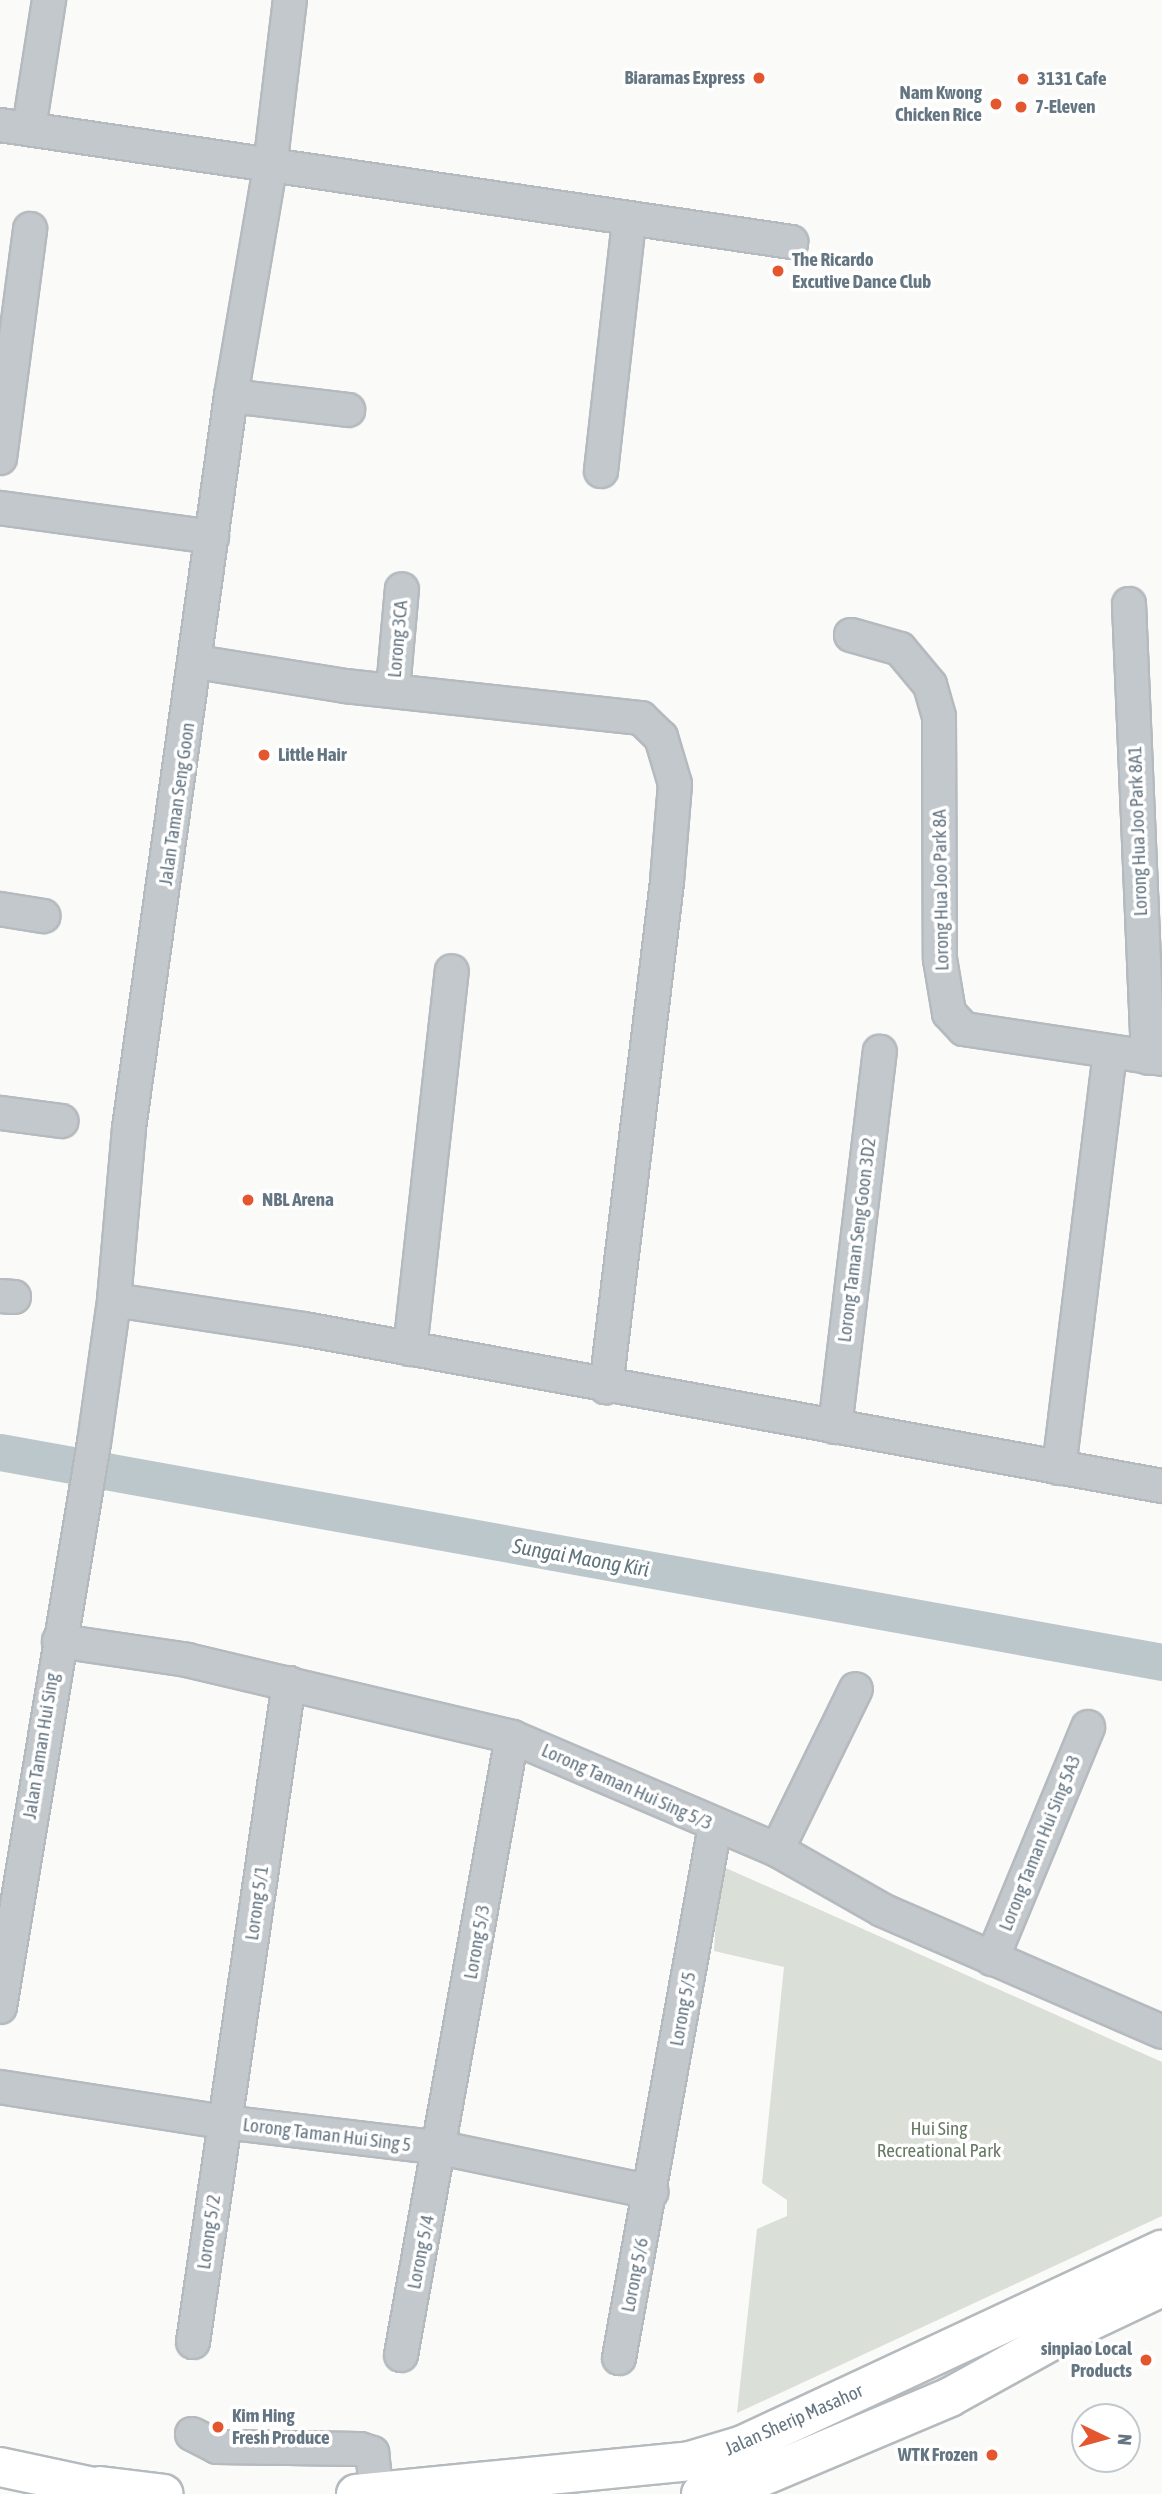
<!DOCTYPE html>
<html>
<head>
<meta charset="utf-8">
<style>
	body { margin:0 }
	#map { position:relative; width:1162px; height:2494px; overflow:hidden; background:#fafaf8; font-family:"Asap Condensed",sans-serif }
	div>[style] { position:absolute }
	.green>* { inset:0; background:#dadfd7 }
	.river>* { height:37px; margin:-18.5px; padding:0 18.5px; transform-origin:18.5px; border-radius:18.5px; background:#bbc7cb }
	.roads { filter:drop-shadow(2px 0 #b5babe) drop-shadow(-2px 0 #b5babe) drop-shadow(0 2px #b5babe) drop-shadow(0 -2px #b5babe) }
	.minor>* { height:32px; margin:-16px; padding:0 16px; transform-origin:16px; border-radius:16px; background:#c3c8cc }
	.major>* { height:38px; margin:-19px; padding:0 19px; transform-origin:19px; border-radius:19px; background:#fff }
	.dots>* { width:19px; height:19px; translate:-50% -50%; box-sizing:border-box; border:4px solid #fff; border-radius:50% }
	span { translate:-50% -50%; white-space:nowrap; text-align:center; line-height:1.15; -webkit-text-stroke:7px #fff; paint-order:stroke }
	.poi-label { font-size:19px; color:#657683; font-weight:700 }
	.right { translate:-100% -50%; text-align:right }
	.left { translate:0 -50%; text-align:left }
	.street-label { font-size:19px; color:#657683 }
	.park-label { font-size:19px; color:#687a64 }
	.water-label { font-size:21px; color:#60757c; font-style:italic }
	.north { position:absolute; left:1071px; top:2403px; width:70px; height:70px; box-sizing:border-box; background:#fff; border:2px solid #c1c8cd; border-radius:50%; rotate:95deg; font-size:19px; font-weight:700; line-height:28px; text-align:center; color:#657683 }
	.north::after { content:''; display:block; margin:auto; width:24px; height:32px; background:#e4572e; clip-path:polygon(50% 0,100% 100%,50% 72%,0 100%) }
</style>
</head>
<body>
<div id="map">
	<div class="green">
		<div style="clip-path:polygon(719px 1865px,1162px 2062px,1162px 2216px,737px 2413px,757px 2229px,787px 2216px,787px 2200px,762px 2183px,784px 1967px,714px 1951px)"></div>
	</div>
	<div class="river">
		<div style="left:0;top:1452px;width:1181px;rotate:10.24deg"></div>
	</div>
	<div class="roads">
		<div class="minor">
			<div style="left:0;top:125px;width:800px;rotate:8.41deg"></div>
			<div style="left:29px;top:128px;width:130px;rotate:-81.1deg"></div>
			<div style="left:231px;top:396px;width:118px;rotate:6.8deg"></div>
			<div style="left:0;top:458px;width:231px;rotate:-82.5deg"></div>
			<div style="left:601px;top:471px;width:252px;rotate:-83.6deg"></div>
			<div style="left:0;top:508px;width:214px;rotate:7.8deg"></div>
			<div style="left:1129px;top:604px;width:454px;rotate:87.6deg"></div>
			<div style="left:851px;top:635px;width:51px;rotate:15.9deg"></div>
			<div style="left:900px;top:649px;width:47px;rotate:50.2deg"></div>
			<div style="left:930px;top:685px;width:33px;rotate:74deg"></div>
			<div style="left:939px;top:717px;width:242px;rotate:89.8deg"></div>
			<div style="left:940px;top:959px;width:55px;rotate:80.5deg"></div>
			<div style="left:949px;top:1013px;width:22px;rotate:47deg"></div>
			<div style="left:964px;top:1029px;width:200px;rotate:8.6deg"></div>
			<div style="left:197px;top:662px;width:150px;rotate:9.2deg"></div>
			<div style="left:345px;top:686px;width:298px;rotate:6.2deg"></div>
			<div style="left:641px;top:718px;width:28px;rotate:44deg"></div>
			<div style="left:661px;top:737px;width:49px;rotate:73.4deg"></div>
			<div style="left:675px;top:784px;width:98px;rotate:94.7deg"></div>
			<div style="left:667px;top:882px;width:509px;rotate:96.89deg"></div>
			<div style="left:393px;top:689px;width:100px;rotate:-84.9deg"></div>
			<div style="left:0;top:909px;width:44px;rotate:9.2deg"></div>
			<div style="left:0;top:1113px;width:62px;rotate:7.5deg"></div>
			<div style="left:0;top:1296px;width:14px;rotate:4deg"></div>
			<div style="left:114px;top:1300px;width:192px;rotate:8.7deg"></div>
			<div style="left:304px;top:1329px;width:872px;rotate:10.37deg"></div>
			<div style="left:410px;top:1349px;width:380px;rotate:-83.7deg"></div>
			<div style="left:835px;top:1427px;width:378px;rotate:-83.2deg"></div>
			<div style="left:1059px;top:1468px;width:417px;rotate:-83deg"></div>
			<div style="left:59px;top:1641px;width:129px;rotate:8.4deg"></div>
			<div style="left:187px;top:1660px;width:334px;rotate:13.3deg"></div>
			<div style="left:512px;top:1737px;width:288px;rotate:23.1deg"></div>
			<div style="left:777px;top:1850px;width:121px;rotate:29.7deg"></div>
			<div style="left:882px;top:1910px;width:305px;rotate:23.5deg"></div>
			<div style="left:777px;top:1850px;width:179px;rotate:-63.9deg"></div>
			<div style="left:992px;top:1959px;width:251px;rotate:-67.5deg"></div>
			<div style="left:0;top:2007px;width:572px;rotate:-80.54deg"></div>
			<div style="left:94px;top:1443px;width:144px;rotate:-82deg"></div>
			<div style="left:114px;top:1300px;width:173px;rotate:-85deg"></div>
			<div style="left:129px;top:1128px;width:739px;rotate:-82.07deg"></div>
			<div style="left:231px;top:396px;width:232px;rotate:-80.3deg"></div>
			<div style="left:270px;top:167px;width:168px;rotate:-83.2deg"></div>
			<div style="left:0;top:2087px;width:227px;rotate:8.9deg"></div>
			<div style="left:224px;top:2122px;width:219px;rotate:6.8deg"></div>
			<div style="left:441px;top:2148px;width:215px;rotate:11.8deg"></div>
			<div style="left:193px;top:2342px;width:666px;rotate:-81.71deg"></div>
			<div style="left:401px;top:2355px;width:628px;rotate:-79.82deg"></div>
			<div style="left:619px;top:2358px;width:541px;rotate:-79.77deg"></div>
			<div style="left:192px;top:2434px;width:28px;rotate:27deg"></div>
			<div style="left:217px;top:2447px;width:143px;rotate:0.8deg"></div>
			<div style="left:360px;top:2449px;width:13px;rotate:18deg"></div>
			<div style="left:372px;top:2453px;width:39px;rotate:83deg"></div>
		</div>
		<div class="major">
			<div style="left:0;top:2467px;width:129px;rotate:12.1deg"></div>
			<div style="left:100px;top:2486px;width:64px;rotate:7.1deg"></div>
			<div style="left:356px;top:2494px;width:336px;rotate:-5.6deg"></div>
			<div style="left:690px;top:2461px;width:55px;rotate:-16.8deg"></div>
			<div style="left:743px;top:2445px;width:462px;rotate:-25deg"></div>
			<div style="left:701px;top:2494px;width:57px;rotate:-15.3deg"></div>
			<div style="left:756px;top:2479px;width:211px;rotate:-22.9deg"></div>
			<div style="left:950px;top:2397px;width:138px;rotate:-29deg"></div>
			<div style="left:1071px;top:2330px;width:101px;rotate:-25.3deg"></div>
		</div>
	</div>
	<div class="dots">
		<div style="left:759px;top:78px;background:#e4572e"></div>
		<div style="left:1023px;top:79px;background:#e4572e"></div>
		<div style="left:996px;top:104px;background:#e4572e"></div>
		<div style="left:1021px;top:107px;background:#e4572e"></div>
		<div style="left:778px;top:271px;background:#e4572e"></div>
		<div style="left:264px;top:755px;background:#e4572e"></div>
		<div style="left:248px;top:1200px;background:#e4572e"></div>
		<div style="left:1146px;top:2360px;background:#e4572e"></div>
		<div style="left:218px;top:2427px;background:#e4572e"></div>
		<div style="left:992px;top:2455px;background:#e4572e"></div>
	</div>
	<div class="poi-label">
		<span class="right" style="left:745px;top:78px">Biaramas Express</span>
		<span class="left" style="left:1037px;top:79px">3131 Cafe</span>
		<span class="right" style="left:982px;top:104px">Nam Kwong<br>Chicken Rice</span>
		<span class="left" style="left:1035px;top:107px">7-Eleven</span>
		<span class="left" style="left:792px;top:271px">The Ricardo<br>Excutive Dance Club</span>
		<span class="left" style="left:278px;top:755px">Little Hair</span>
		<span class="left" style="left:262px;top:1200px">NBL Arena</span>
		<span class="right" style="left:1132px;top:2360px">sinpiao Local<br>Products</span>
		<span class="left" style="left:232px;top:2427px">Kim Hing<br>Fresh Produce</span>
		<span class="right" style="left:978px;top:2455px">WTK Frozen</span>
	</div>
	<div class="street-label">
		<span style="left:398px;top:639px;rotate:-85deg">Lorong 3CA</span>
		<span style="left:177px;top:804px;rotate:-82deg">Jalan Taman Seng Goon</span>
		<span style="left:1138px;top:831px;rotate:-92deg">Lorong Hua Joo Park 8A1</span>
		<span style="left:941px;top:890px;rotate:-91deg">Lorong Hua Joo Park 8A</span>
		<span style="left:857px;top:1240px;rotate:-83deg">Lorong Taman Seng Goon 3D2</span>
		<span style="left:41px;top:1746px;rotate:-81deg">Jalan Taman Hui Sing</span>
		<span style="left:627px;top:1787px;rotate:24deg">Lorong Taman Hui Sing 5/3</span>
		<span style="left:1040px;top:1843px;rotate:-68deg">Lorong Taman Hui Sing 5A3</span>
		<span style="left:257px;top:1903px;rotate:-82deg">Lorong 5/1</span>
		<span style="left:477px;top:1942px;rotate:-80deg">Lorong 5/3</span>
		<span style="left:683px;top:2009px;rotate:-80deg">Lorong 5/5</span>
		<span style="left:327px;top:2135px;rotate:7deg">Lorong Taman Hui Sing 5</span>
		<span style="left:209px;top:2232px;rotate:-82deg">Lorong 5/2</span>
		<span style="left:421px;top:2252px;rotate:-79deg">Lorong 5/4</span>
		<span style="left:635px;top:2275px;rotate:-79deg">Lorong 5/6</span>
		<span style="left:794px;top:2420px;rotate:-24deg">Jalan Sherip Masahor</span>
	</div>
	<div class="park-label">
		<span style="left:939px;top:2140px">Hui Sing<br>Recreational Park</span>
	</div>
	<div class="water-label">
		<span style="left:581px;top:1557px;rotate:10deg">Sungai Maong Kiri</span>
	</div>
	<div class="north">N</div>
</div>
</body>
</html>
